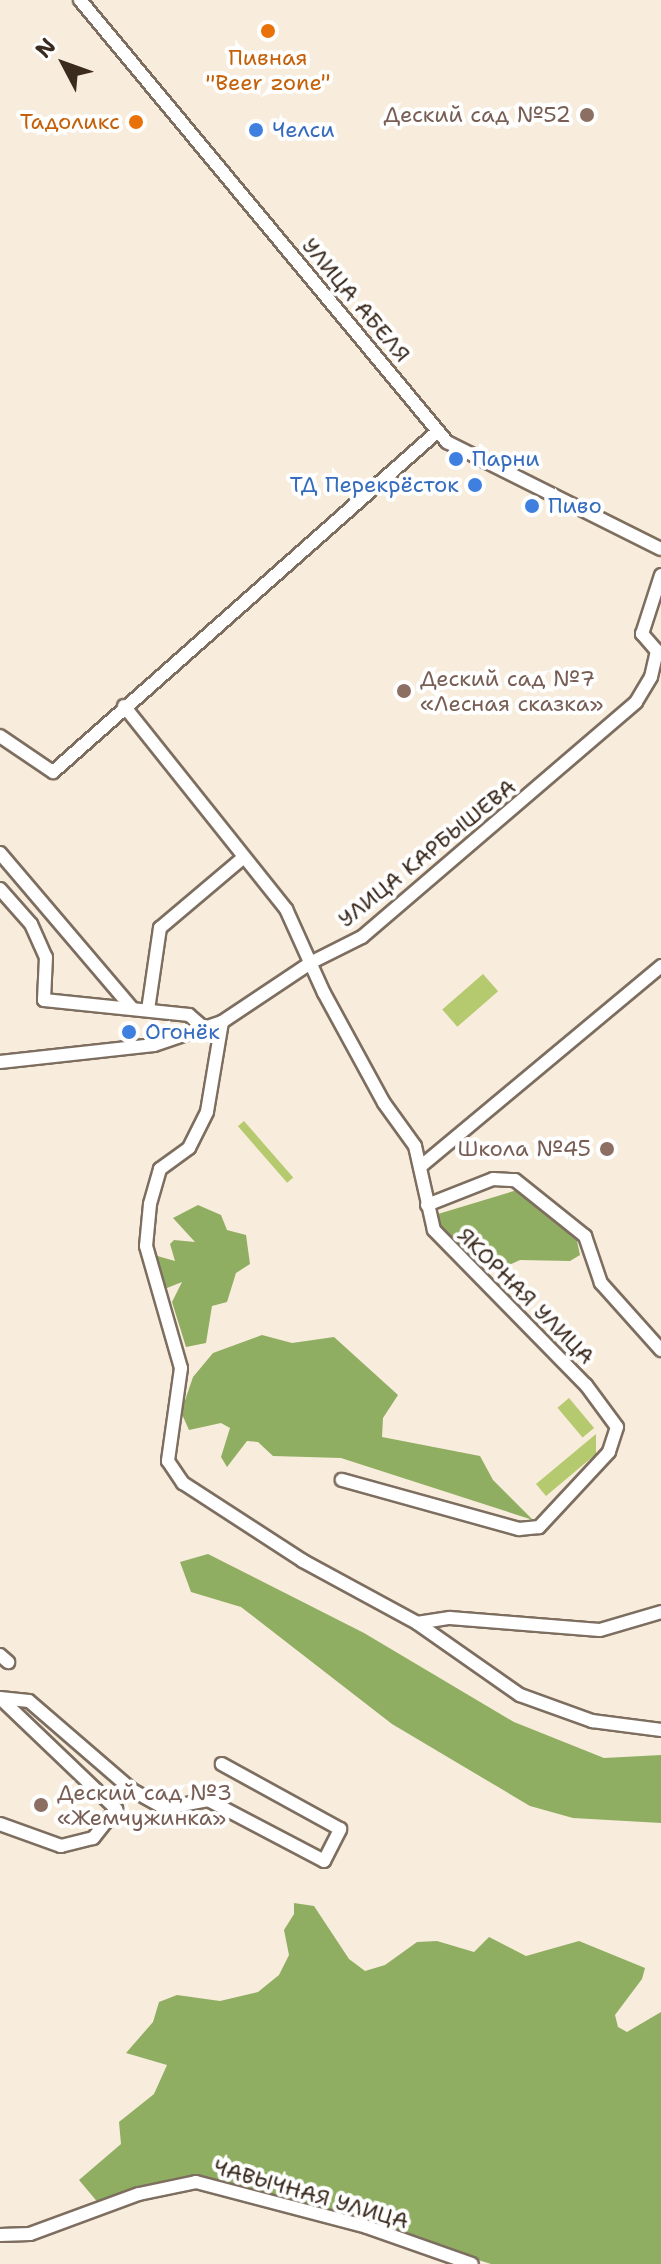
<!DOCTYPE html>
<html>
<head>
<meta charset="utf-8">
<style>
	body { margin:0 }
	#map { position:relative; width:661px; height:2264px; overflow:hidden; background:#f8ecdc; font-family:"Shantell Sans",sans-serif }
	div>[style] { position:absolute }
	.green>* { inset:0; background:#b5ca6e; transform-origin:0 0 }
	.forest>* { inset:0; background:#90ae61 }
	.roads { filter:drop-shadow(2px 0 #7d6e60) drop-shadow(-2px 0 #7d6e60) drop-shadow(0 2px #7d6e60) drop-shadow(0 -2px #7d6e60) }
	.minor>* { height:12px; margin:-6px; padding:0 6px; transform-origin:6px; border-radius:6px; background:#fff }
	.dots>* { width:22px; height:22px; translate:-50% -50%; box-sizing:border-box; border:4px solid #fff; border-radius:50% }
	span { translate:-50% -50%; white-space:nowrap; text-align:center; line-height:1.15; -webkit-text-stroke:8px #fff; paint-order:stroke }
	.food-label { font-size:22px; color:#c56008 }
	.right { translate:-100% -50%; text-align:right }
	.education-label { font-size:22px; color:#785e54 }
	.left { translate:0 -50%; text-align:left }
	.shop-label { font-size:22px; color:#366cbe }
	.street-label { font-size:22px; color:#3b2a1e }
	.north { position:absolute; left:24px; top:24px; width:80px; height:80px; -webkit-text-stroke:6px #fff; paint-order:stroke; rotate:311deg; font-size:22px; font-weight:700; line-height:32px; text-align:center; color:#3b2a1e }
	.north::after { content:''; display:block; margin:auto; width:28px; height:36px; background:#3b2a1e; clip-path:polygon(50% 0,100% 100%,50% 72%,0 100%) }
</style>
</head>
<body>
<div id="map">
	<div class="green">
		<div style="left:483px;top:974px;width:23px;height:54px;rotate:49deg"></div>
		<div style="left:244px;top:1121px;width:75px;height:8px;rotate:49deg"></div>
		<div style="left:569px;top:1398px;width:39px;height:15px;rotate:50deg"></div>
		<div style="clip-path:polygon(596px 1434px,596px 1454px,546px 1496px,536px 1484px)"></div>
	</div>
	<div class="forest">
		<div style="clip-path:polygon(517px 1190px,538px 1201px,576px 1236px,580px 1255px,570px 1261px,520px 1260px,500px 1269px,488px 1253px,465px 1255px,439px 1229px,438px 1214px)"></div>
		<div style="clip-path:polygon(198px 1205px,221px 1215px,227px 1230px,246px 1235px,250px 1264px,236px 1273px,227px 1302px,212px 1306px,206px 1343px,186px 1347px,172px 1302px,182px 1282px,162px 1290px,154px 1255px,175px 1261px,170px 1244px,174px 1240px,195px 1242px,173px 1218px)"></div>
		<div style="clip-path:polygon(262px 1335px,292px 1343px,334px 1337px,398px 1395px,383px 1418px,382px 1437px,480px 1456px,493px 1480px,533px 1520px,341px 1458px,273px 1456px,258px 1442px,247px 1441px,227px 1467px,221px 1457px,230px 1428px,221px 1423px,189px 1430px,181px 1412px,193px 1377px,213px 1353px)"></div>
		<div style="clip-path:polygon(208px 1554px,364px 1633px,514px 1722px,604px 1758px,661px 1755px,661px 1823px,573px 1818px,530px 1806px,392px 1724px,241px 1607px,191px 1592px,180px 1562px)"></div>
		<div style="clip-path:polygon(294px 1903px,314px 1906px,349px 1959px,365px 1971px,385px 1965px,417px 1942px,437px 1941px,474px 1952px,489px 1937px,526px 1956px,579px 1941px,645px 1968px,642px 1979px,615px 2015px,618px 2027px,627px 2032px,661px 2012px,661px 2264px,491px 2264px,260px 2191px,193px 2175px,100px 2205px,79px 2180px,121px 2144px,119px 2122px,154px 2094px,167px 2065px,126px 2053px,153px 2022px,159px 2002px,177px 1995px,220px 2001px,258px 1992px,279px 1975px,289px 1955px,284px 1930px,294px 1914px)"></div>
	</div>
	<div class="roads">
		<div class="minor">
			<div style="left:80px;top:0;width:575px;rotate:50.3deg"></div>
			<div style="left:447px;top:442px;width:239px;rotate:26.6deg"></div>
			<div style="left:657px;top:651px;width:23px;rotate:-131deg"></div>
			<div style="left:642px;top:634px;width:62px;rotate:-72.1deg"></div>
			<div style="left:124px;top:706px;width:260px;rotate:51.4deg"></div>
			<div style="left:286px;top:909px;width:92px;rotate:65.7deg"></div>
			<div style="left:324px;top:993px;width:125px;rotate:61.4deg"></div>
			<div style="left:384px;top:1103px;width:53px;rotate:54.2deg"></div>
			<div style="left:415px;top:1146px;width:86px;rotate:77.3deg"></div>
			<div style="left:434px;top:1230px;width:217px;rotate:45.6deg"></div>
			<div style="left:586px;top:1385px;width:52px;rotate:53.6deg"></div>
			<div style="left:617px;top:1427px;width:26px;rotate:108deg"></div>
			<div style="left:609px;top:1452px;width:103px;rotate:133deg"></div>
			<div style="left:539px;top:1527px;width:20px;rotate:174deg"></div>
			<div style="left:519px;top:1529px;width:184px;rotate:-164.5deg"></div>
			<div style="left:0;top:736px;width:64px;rotate:34.2deg"></div>
			<div style="left:53px;top:772px;width:514px;rotate:-41.53deg"></div>
			<div style="left:0;top:853px;width:204px;rotate:49.6deg"></div>
			<div style="left:0;top:889px;width:47px;rotate:48.5deg"></div>
			<div style="left:31px;top:924px;width:36px;rotate:66deg"></div>
			<div style="left:46px;top:957px;width:43px;rotate:92.7deg"></div>
			<div style="left:44px;top:1000px;width:146px;rotate:5.9deg"></div>
			<div style="left:189px;top:1015px;width:20px;rotate:41deg"></div>
			<div style="left:148px;top:1010px;width:83px;rotate:-81.7deg"></div>
			<div style="left:160px;top:928px;width:110px;rotate:-40.2deg"></div>
			<div style="left:222px;top:1022px;width:91px;rotate:99.5deg"></div>
			<div style="left:207px;top:1112px;width:40px;rotate:116.6deg"></div>
			<div style="left:189px;top:1148px;width:36px;rotate:144deg"></div>
			<div style="left:160px;top:1169px;width:36px;rotate:106deg"></div>
			<div style="left:150px;top:1204px;width:42px;rotate:95.4deg"></div>
			<div style="left:146px;top:1246px;width:127px;rotate:74deg"></div>
			<div style="left:181px;top:1368px;width:94px;rotate:98deg"></div>
			<div style="left:168px;top:1461px;width:27px;rotate:56deg"></div>
			<div style="left:183px;top:1483px;width:143px;rotate:33deg"></div>
			<div style="left:303px;top:1561px;width:130px;rotate:28.5deg"></div>
			<div style="left:417px;top:1623px;width:126px;rotate:35deg"></div>
			<div style="left:520px;top:1695px;width:77px;rotate:19.9deg"></div>
			<div style="left:592px;top:1721px;width:70px;rotate:7.4deg"></div>
			<div style="left:0;top:1062px;width:155px;rotate:-6.3deg"></div>
			<div style="left:154px;top:1045px;width:72px;rotate:-18.7deg"></div>
			<div style="left:222px;top:1022px;width:108px;rotate:-33.7deg"></div>
			<div style="left:312px;top:962px;width:56px;rotate:-26.6deg"></div>
			<div style="left:362px;top:937px;width:361px;rotate:-40.6deg"></div>
			<div style="left:636px;top:702px;width:29px;rotate:-59deg"></div>
			<div style="left:651px;top:677px;width:27px;rotate:-77deg"></div>
			<div style="left:420px;top:1167px;width:314px;rotate:-39.8deg"></div>
			<div style="left:427px;top:1205px;width:71px;rotate:-21.5deg"></div>
			<div style="left:493px;top:1179px;width:22px;rotate:3deg"></div>
			<div style="left:515px;top:1180px;width:90px;rotate:38.7deg"></div>
			<div style="left:585px;top:1236px;width:50px;rotate:71.2deg"></div>
			<div style="left:601px;top:1283px;width:90px;rotate:48.2deg"></div>
			<div style="left:417px;top:1623px;width:33px;rotate:-9deg"></div>
			<div style="left:450px;top:1618px;width:150px;rotate:4.6deg"></div>
			<div style="left:600px;top:1630px;width:64px;rotate:-16.4deg"></div>
			<div style="left:0;top:1655px;width:11px;rotate:41deg"></div>
			<div style="left:0;top:1698px;width:29px;rotate:6deg"></div>
			<div style="left:29px;top:1701px;width:136px;rotate:40.8deg"></div>
			<div style="left:132px;top:1790px;width:38px;rotate:29deg"></div>
			<div style="left:165px;top:1808px;width:44px;rotate:-10.5deg"></div>
			<div style="left:208px;top:1800px;width:131px;rotate:27.7deg"></div>
			<div style="left:324px;top:1861px;width:36px;rotate:-63deg"></div>
			<div style="left:340px;top:1829px;width:135px;rotate:-151.2deg"></div>
			<div style="left:0;top:1698px;width:161px;rotate:43.7deg"></div>
			<div style="left:116px;top:1809px;width:37px;rotate:128deg"></div>
			<div style="left:93px;top:1838px;width:33px;rotate:166deg"></div>
			<div style="left:61px;top:1846px;width:65px;rotate:-160.2deg"></div>
			<div style="left:0;top:2235px;width:30px;rotate:-2deg"></div>
			<div style="left:30px;top:2234px;width:116px;rotate:-20.2deg"></div>
			<div style="left:139px;top:2194px;width:58px;rotate:-11.9deg"></div>
			<div style="left:196px;top:2182px;width:177px;rotate:14.7deg"></div>
			<div style="left:367px;top:2227px;width:111px;rotate:19.4deg"></div>
		</div>
	</div>
	<div class="dots">
		<div style="left:268px;top:31px;background:#e8710a"></div>
		<div style="left:587px;top:115px;background:#8d6e63"></div>
		<div style="left:136px;top:122px;background:#e8710a"></div>
		<div style="left:256px;top:130px;background:#3f7fe0"></div>
		<div style="left:456px;top:459px;background:#3f7fe0"></div>
		<div style="left:475px;top:485px;background:#3f7fe0"></div>
		<div style="left:532px;top:506px;background:#3f7fe0"></div>
		<div style="left:404px;top:691px;background:#8d6e63"></div>
		<div style="left:129px;top:1032px;background:#3f7fe0"></div>
		<div style="left:607px;top:1149px;background:#8d6e63"></div>
		<div style="left:41px;top:1805px;background:#8d6e63"></div>
	</div>
	<div class="food-label">
		<span style="left:268px;top:70px">Пивная<br>"Beer zone"</span>
		<span class="right" style="left:120px;top:122px">Тадоликс</span>
	</div>
	<div class="education-label">
		<span class="right" style="left:571px;top:115px">Деский сад №52</span>
		<span class="left" style="left:420px;top:691px">Деский сад №7<br>«Лесная сказка»</span>
		<span class="right" style="left:591px;top:1149px">Школа №45</span>
		<span class="left" style="left:57px;top:1805px">Деский сад №3<br>«Жемчужинка»</span>
	</div>
	<div class="shop-label">
		<span class="left" style="left:272px;top:130px">Челси</span>
		<span class="left" style="left:472px;top:459px">Парни</span>
		<span class="right" style="left:459px;top:485px">ТД Перекрёсток</span>
		<span class="left" style="left:548px;top:506px">Пиво</span>
		<span class="left" style="left:145px;top:1032px">Огонёк</span>
	</div>
	<div class="street-label">
		<span style="left:356px;top:300px;rotate:50deg">УЛИЦА АБЕЛЯ</span>
		<span style="left:427px;top:853px;rotate:-39deg">УЛИЦА КАРБЫШЕВА</span>
		<span style="left:526px;top:1296px;rotate:45deg">ЯКОРНАЯ УЛИЦА</span>
		<span style="left:311px;top:2194px;rotate:16deg">ЧАВЫЧНАЯ УЛИЦА</span>
	</div>
	<div class="north">N</div>
</div>
</body>
</html>
